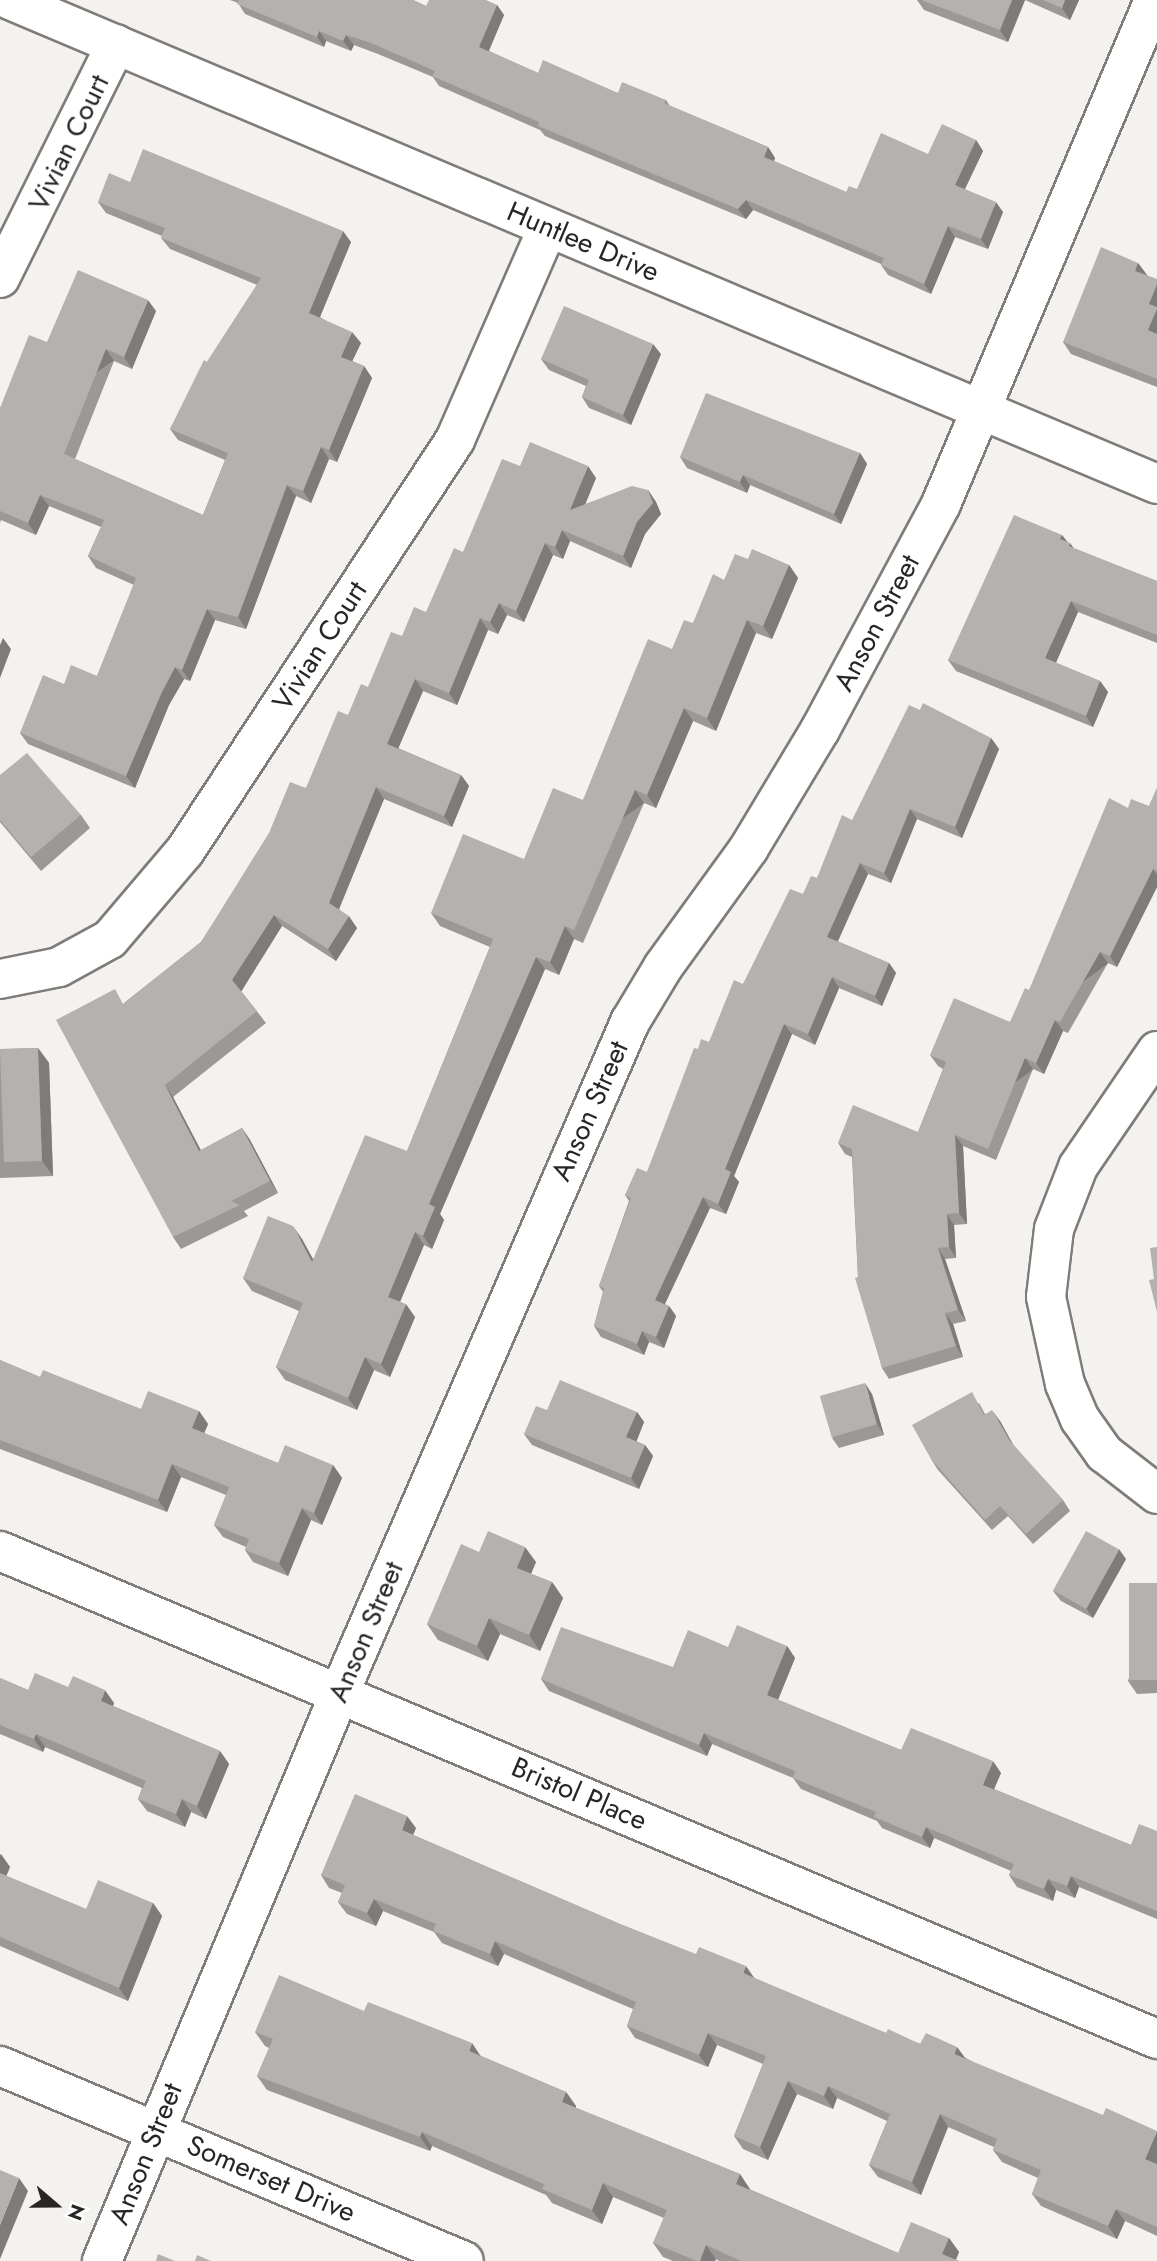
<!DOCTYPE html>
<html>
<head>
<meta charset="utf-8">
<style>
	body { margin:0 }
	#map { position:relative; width:1157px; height:2261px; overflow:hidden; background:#f4f2ee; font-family:Jost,sans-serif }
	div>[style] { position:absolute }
	.roads { filter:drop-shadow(2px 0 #7f7c79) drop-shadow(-2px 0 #7f7c79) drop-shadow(0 2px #7f7c79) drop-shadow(0 -2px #7f7c79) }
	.street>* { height:38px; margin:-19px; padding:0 19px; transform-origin:19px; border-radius:19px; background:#fff }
	.wall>* { inset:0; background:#9b9896 }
	.shaded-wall>* { inset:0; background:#7e7c7a; transform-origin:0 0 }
	.building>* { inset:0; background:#b4b1ae; transform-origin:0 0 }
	span { translate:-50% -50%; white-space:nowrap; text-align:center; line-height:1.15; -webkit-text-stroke:5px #fff; paint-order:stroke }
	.street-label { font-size:28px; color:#272624 }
	.north { position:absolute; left:21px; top:2170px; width:70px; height:70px; -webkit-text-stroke:5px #fff; paint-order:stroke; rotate:110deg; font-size:19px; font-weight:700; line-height:28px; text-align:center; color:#272624 }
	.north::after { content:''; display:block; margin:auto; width:24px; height:32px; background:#272624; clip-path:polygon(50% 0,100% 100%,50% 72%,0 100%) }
</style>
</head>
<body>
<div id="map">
	<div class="roads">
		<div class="street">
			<div style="left:10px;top:0;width:1245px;rotate:22.88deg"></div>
			<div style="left:0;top:278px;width:261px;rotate:-63.6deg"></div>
			<div style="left:0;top:979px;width:60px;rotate:-11.5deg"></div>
			<div style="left:59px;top:967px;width:58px;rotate:-28.8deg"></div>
			<div style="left:110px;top:939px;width:116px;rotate:-49.6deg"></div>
			<div style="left:185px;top:851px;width:492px;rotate:-56.7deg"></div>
			<div style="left:455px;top:440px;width:232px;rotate:-66.4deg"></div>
			<div style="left:1157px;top:1051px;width:140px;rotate:124.3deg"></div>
			<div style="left:1078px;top:1167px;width:66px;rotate:111.2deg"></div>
			<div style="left:1054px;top:1229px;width:68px;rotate:96.7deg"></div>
			<div style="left:1046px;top:1297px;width:89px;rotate:77.7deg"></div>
			<div style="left:1065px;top:1384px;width:38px;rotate:67deg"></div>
			<div style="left:1080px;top:1419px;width:42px;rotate:54.8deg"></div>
			<div style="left:1104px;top:1453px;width:67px;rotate:37.7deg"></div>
			<div style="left:0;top:1551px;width:1256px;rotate:22.87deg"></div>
			<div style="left:0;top:2066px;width:503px;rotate:22.8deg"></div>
			<div style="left:102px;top:2261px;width:647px;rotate:-67.28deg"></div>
			<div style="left:352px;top:1664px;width:700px;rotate:-66.59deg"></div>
			<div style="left:630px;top:1022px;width:64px;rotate:-59deg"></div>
			<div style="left:663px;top:967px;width:147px;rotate:-54.1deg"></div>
			<div style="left:749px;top:848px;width:138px;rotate:-59deg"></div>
			<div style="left:820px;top:730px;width:256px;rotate:-61.8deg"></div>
			<div style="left:941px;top:504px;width:547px;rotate:-67.09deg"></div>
		</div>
	</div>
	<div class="wall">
		<div style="clip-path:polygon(230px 0,413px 0,426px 6px,497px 5px,504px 15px,489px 51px,538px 73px,618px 93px,666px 100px,670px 106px,768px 147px,775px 158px,774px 161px,846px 192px,857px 189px,928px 154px,976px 140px,983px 151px,965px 189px,1003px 212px,988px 249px,955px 237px,931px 294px,888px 275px,881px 265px,881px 264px,753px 210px,746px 219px,545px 136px,540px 130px,439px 86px,433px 77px,378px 54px,354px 45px,351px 51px,326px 41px,324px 47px,245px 14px,238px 3px)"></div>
		<div style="clip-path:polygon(917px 0,1079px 0,1070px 20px,1025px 0,1008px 42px,924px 10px)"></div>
		<div style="clip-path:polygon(130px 182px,351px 242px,320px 317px,361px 343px,352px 361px,364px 366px,372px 378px,337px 462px,329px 459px,311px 503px,296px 496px,246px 629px,215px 620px,190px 681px,184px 679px,169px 705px,135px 788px,28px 744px,20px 733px,64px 684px,97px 676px,134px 585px,96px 568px,88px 556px,101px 527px,49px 506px,36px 535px,1px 520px,0 523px,0 408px,47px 342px,156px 311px,132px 369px,114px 361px,75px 459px,203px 515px,225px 460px,178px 440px,170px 429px,207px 362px,257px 285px,170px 249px,161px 238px,162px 236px,106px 213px,98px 202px)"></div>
		<div style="clip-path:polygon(1138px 263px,1147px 275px,1157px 284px,1157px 387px,1071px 354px,1063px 342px)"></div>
		<div style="clip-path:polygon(661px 354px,631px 425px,589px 408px,582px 397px,586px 386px,549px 370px,541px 359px)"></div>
		<div style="clip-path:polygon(860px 453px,867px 464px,841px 524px,750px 485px,747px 493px,687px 468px,680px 457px)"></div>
		<div style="clip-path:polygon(520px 466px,596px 478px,585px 504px,648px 490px,656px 502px,661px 514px,645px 534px,631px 568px,570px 541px,563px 559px,553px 555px,524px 622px,507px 615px,498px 634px,488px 630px,457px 705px,423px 691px,398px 748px,461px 775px,469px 786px,452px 827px,384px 799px,339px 909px,357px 928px,336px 961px,282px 926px,241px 991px,266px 1023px,173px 1097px,201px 1150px,242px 1128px,250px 1140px,278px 1193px,244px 1211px,248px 1216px,181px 1249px,173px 1237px,124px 1003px,201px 942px,306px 788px,348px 715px,368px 687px,402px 636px,426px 612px,463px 552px)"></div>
		<div style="clip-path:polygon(1062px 535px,1067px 541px,1074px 549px,1157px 581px,1157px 643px,1078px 612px,1056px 663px,1100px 681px,1108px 692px,1093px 727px,956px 671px,948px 660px)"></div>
		<div style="clip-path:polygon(748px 559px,789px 565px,798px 578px,772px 639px,756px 633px,716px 731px,693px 721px,656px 808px,644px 803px,583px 943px,574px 939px,559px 975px,545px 969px,440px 1214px,444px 1220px,432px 1249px,424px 1245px,400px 1302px,415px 1317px,390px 1377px,374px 1370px,357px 1410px,285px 1380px,276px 1367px,299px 1311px,252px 1291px,243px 1278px,302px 1239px,313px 1259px,407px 1151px,490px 947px,440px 926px,431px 913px,524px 859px,583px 800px,672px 649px,693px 623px,724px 580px)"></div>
		<div style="clip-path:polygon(991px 738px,999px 749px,962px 838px,917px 819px,891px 883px,868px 874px,837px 941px,889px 963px,896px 973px,882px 1006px,839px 988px,815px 1045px,792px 1034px,734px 1176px,739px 1182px,726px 1214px,710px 1208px,665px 1304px,669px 1306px,676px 1316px,664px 1348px,649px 1342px,644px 1355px,601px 1337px,594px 1326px,603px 1292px,599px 1286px,629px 1201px,625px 1195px,647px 1172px,698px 1049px,709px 1042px,743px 984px,803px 894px,817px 878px,852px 820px)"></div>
		<div style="clip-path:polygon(0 775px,81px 815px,90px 828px,41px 871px,0 822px)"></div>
		<div style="clip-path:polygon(1157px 788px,1157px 887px,1117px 967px,1108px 963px,1068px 1033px,1063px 1031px,1044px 1074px,1033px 1069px,996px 1160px,963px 1146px,967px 1224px,954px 1225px,956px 1258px,945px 1259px,966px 1321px,953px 1324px,963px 1357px,889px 1379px,882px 1368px,858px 1277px,852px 1157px,845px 1154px,838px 1143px,918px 1132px,943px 1069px,938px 1066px,930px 1055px,1010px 1022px,1029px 990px,1128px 808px,1149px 806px)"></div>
		<div style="clip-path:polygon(38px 1048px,49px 1063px,53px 1176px,0 1178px,0 1049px)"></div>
		<div style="clip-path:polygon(0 1360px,40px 1377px,141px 1409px,199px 1411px,208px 1424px,204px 1433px,278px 1463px,333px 1465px,342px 1478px,322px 1525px,311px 1520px,288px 1576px,253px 1562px,245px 1550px,246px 1547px,223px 1537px,214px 1525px,226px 1495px,181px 1477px,167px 1512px,0 1449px)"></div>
		<div style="clip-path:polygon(872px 1394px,884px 1435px,839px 1448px,832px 1438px)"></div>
		<div style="clip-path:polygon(979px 1403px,985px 1414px,1000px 1421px,1014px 1446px,1063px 1500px,1070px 1511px,1033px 1544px,1008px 1516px,992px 1530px,938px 1470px,931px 1459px)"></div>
		<div style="clip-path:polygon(547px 1410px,637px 1412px,644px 1422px,636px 1441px,645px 1445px,653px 1456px,639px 1489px,532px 1445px,524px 1434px)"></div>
		<div style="clip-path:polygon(479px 1552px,536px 1562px,531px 1574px,552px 1582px,563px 1598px,540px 1651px,500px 1634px,488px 1661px,438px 1640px,427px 1624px)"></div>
		<div style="clip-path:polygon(1126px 1559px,1093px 1618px,1061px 1601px,1053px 1591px)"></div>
		<div style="clip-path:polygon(1157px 1583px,1157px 1693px,1137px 1694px,1128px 1681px)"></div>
		<div style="clip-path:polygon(787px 1646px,795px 1658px,778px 1700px,901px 1750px,1001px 1773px,994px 1789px,1131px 1845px,1157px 1831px,1157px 1919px,1079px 1887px,1075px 1898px,1056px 1890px,1053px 1901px,1017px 1887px,1009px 1875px,1011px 1871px,934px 1838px,930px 1848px,882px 1828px,877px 1821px,801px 1789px,793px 1778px,712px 1744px,707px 1756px,549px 1691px,541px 1679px,673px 1667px,728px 1647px)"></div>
		<div style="clip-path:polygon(0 1678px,28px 1690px,68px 1687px,114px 1703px,113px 1706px,220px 1751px,229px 1764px,206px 1819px,191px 1812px,185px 1827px,147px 1811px,138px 1799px,142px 1788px,45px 1747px,43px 1752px,0 1734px)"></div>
		<div style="clip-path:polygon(416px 1828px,413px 1835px,620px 1924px,886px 2033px,966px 2058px,1157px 2164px,1157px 2236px,1125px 2221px,1117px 2239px,1041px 2206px,1032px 2194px,1038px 2178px,1002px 2162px,993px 2150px,994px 2147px,948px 2127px,921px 2195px,878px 2177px,869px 2165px,887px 2121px,837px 2098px,833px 2109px,797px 2094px,768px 2160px,743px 2149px,734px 2136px,763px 2064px,717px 2045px,708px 2067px,635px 2038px,627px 2026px,633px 2009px,504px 1954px,498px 1966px,442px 1943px,434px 1932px,383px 1911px,376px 1926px,347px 1914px,338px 1902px,342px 1893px,329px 1888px,321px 1875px)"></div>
		<div style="clip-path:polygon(0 1854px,10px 1867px,6px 1876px,86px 1909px,153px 1903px,162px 1916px,128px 2001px,0 1946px)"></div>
		<div style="clip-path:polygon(364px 2011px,481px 2056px,566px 2092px,576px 2106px,576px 2108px,740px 2174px,749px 2189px,898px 2253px,949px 2238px,959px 2252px,956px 2260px,959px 2261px,719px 2261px,716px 2259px,715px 2261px,673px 2261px,663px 2257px,653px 2243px,664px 2218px,613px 2197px,602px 2224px,552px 2203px,546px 2195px,432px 2146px,430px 2151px,267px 2090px,257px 2076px,269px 2048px,265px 2046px,255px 2032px)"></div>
	</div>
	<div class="shaded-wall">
		<div style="clip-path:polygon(1012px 0,1025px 0,1008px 42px,1000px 30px)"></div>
		<div style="clip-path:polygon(1065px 0,1079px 0,1070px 20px,1062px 8px)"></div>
		<div style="clip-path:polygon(497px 5px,504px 15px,486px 57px,479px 47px)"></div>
		<div style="clip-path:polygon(319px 31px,326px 41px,324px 47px,317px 37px)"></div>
		<div style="clip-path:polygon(346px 35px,354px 45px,351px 51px,343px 41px)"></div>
		<div style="clip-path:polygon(976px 140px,983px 151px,962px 195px,955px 185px)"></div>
		<div style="clip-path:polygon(768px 147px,775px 158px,771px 167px,764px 157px)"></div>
		<div style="clip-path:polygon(746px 200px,753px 210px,746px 219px,738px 209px)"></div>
		<div style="clip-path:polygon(996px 202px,1003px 212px,988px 249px,981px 239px)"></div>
		<div style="clip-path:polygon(948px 226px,955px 237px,931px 294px,924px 284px)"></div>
		<div style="clip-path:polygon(343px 231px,351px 242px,317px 324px,309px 313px)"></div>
		<div style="clip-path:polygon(1138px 263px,1147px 275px,1135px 271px)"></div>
		<div style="clip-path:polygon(1157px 284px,1157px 342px,1148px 330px,1149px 304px)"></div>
		<div style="clip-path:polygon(148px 300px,156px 311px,132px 369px,124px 357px)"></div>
		<div style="clip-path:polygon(352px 332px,361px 343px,349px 368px,341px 357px)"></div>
		<div style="clip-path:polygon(653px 344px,661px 354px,631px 425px,623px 415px)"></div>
		<div style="left:106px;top:349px;width:14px;height:113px;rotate:56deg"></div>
		<div style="clip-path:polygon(364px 366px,372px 378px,337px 462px,329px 450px)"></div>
		<div style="clip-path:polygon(321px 447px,329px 459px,311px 503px,303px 491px)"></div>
		<div style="clip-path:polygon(860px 453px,867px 464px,841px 524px,834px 514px)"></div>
		<div style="clip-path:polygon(588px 466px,596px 478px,578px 522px,570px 510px)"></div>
		<div style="clip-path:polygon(743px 475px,750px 485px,747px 493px,740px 482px)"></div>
		<div style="clip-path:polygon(287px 485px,296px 496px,246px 629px,238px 617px)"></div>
		<div style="clip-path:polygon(648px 490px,656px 502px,661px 514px,645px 534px,631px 568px,623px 556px)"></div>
		<div style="clip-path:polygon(40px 495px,49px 506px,36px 535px,28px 523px)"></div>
		<div style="clip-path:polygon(562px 530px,570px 541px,563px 559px,555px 547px)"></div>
		<div style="clip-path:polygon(1062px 535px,1069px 545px,1070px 543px,1078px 554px,1060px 539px)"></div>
		<div style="clip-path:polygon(545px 543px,553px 555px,524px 622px,516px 611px)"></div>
		<div style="clip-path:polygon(789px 565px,798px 578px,772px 639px,763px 626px)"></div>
		<div style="clip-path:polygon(1071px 601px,1078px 612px,1053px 669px,1045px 658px)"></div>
		<div style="clip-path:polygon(499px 603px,507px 615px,498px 634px,490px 622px)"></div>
		<div style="clip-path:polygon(207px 609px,215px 620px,190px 681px,182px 670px)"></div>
		<div style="clip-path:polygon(480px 618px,488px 630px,457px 705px,449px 693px)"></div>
		<div style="clip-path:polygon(747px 620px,756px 633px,716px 731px,707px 718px)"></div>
		<div style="clip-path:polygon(3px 638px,11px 649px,0 678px,0 645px)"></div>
		<div style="clip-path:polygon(175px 667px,184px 679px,169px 705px,135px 788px,126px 776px,161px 694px)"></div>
		<div style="clip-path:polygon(415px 679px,423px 691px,395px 756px,387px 744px)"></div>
		<div style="clip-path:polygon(1100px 681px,1108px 692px,1093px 727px,1086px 716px)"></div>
		<div style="clip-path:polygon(684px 708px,693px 721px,656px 808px,647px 795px)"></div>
		<div style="clip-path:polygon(991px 738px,999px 749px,962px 838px,955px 827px)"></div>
		<div style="clip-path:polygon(461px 775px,469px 786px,452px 827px,444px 816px)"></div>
		<div style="clip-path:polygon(376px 787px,384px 799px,337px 914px,329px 903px)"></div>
		<div style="left:635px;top:790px;width:16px;height:153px;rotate:55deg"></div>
		<div style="clip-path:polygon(910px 809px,917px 819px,891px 883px,884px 873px)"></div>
		<div style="clip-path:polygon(860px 863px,868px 874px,835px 948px,827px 937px)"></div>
		<div style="clip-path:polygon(1153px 869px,1157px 875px,1157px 887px,1117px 967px,1110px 956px)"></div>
		<div style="clip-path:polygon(274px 915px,282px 926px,241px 992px,232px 980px)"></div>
		<div style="clip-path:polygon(349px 916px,357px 928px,336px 961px,328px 949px)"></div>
		<div style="clip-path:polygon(565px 926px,574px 939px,559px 975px,550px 962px)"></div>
		<div style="left:1100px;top:952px;width:14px;height:81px;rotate:54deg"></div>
		<div style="clip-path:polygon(536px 957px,545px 969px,440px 1214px,444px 1220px,432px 1249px,423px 1236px,429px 1204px)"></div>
		<div style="clip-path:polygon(889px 963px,896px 973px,882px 1006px,875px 996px)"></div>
		<div style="clip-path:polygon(832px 977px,839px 988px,815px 1045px,808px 1034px)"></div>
		<div style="clip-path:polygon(1055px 1020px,1063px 1031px,1044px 1074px,1036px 1063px)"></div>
		<div style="clip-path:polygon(784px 1024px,792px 1034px,734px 1176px,739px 1182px,726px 1214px,718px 1204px,725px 1169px)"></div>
		<div style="clip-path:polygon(38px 1048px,49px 1063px,53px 1176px,42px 1161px)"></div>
		<div style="left:1025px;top:1058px;width:14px;height:98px;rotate:54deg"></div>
		<div style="clip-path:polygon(165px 1085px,173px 1097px,207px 1163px,199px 1151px)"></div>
		<div style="clip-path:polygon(242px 1128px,250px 1140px,278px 1193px,270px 1181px)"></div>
		<div style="clip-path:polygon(955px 1135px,963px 1146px,967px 1224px,959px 1213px)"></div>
		<div style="clip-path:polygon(703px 1197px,710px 1208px,662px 1310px,655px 1300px)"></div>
		<div style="clip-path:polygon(947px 1214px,954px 1225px,956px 1258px,949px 1247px)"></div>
		<div style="clip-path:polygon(293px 1226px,302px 1239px,321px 1274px,312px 1262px)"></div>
		<div style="clip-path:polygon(415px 1232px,424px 1245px,397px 1309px,388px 1297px)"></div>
		<div style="clip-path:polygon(938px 1248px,945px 1259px,966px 1321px,958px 1310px)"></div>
		<div style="clip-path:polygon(406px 1304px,415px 1317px,390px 1377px,381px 1364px)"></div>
		<div style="clip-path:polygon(669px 1306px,676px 1316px,664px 1348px,656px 1337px)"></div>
		<div style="clip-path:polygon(945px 1313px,953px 1324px,963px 1357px,956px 1346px)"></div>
		<div style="clip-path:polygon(642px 1331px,649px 1342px,644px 1355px,637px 1344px)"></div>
		<div style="clip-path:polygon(365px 1357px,374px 1370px,357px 1410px,348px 1398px)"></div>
		<div style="clip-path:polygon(865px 1383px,872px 1394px,884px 1435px,877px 1424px)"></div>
		<div style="clip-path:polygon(992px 1410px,1000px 1421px,1017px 1452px,1010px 1441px)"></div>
		<div style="clip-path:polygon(199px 1411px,208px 1424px,201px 1441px,192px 1428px)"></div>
		<div style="clip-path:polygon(637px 1412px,644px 1422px,634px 1448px,626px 1437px)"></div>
		<div style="clip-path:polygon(645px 1445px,653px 1456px,639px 1489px,631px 1478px)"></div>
		<div style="clip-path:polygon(172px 1464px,181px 1477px,167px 1512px,158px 1500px)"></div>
		<div style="clip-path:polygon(333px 1465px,342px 1478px,322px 1525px,314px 1513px)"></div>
		<div style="clip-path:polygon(302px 1508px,311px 1520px,288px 1576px,279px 1563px)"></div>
		<div style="clip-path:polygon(525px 1547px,536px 1562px,527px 1583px,517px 1568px)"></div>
		<div style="clip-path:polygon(1119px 1549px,1126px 1559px,1093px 1618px,1086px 1608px)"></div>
		<div style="clip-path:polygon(552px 1582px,563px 1598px,540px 1651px,529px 1635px)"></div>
		<div style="clip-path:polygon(489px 1618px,500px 1634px,488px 1661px,477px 1646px)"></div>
		<div style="clip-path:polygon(787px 1646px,795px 1658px,775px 1707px,767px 1695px)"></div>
		<div style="clip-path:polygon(105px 1690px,114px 1703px,110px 1714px,101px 1701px)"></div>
		<div style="clip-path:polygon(704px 1733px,712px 1744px,707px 1756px,699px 1745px)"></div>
		<div style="clip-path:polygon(36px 1734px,45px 1747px,43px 1752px,34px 1739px)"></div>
		<div style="clip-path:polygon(220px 1751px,229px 1764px,206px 1819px,197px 1806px)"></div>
		<div style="clip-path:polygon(993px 1761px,1001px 1773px,991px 1796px,983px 1785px)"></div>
		<div style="clip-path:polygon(182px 1799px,191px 1812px,185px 1827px,176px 1814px)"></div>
		<div style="clip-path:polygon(407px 1816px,416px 1828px,410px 1842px,402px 1830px)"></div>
		<div style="clip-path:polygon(926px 1827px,934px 1838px,930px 1848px,922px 1837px)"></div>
		<div style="clip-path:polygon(1px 1854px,10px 1867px,3px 1884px,0 1880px,0 1857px)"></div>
		<div style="clip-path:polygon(1071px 1876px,1079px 1887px,1075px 1898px,1067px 1886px)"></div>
		<div style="clip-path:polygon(1048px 1879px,1056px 1890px,1053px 1901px,1044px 1889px)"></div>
		<div style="clip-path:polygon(374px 1899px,383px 1911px,376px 1926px,367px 1913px)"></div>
		<div style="clip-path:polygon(153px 1903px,162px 1916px,128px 2001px,119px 1988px)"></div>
		<div style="clip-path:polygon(495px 1941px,504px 1954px,498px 1966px,490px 1954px)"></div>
		<div style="clip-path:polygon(746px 1966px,755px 1979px,743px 1973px)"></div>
		<div style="clip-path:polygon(708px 2033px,717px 2045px,708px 2067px,699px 2055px)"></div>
		<div style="clip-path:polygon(472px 2043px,482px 2058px,469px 2051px)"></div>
		<div style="clip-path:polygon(957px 2047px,966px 2059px,954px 2054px)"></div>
		<div style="clip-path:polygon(788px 2081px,797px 2094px,768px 2160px,760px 2147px)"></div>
		<div style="clip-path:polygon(828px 2086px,837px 2098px,833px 2109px,824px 2096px)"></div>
		<div style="clip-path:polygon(566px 2092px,576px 2106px,572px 2117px,562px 2102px)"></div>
		<div style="clip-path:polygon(940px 2114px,948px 2127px,921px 2195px,912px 2182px)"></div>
		<div style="clip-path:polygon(1157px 2131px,1157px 2164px,1154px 2172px,1145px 2159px)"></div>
		<div style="clip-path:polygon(422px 2132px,432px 2146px,430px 2151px,420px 2137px)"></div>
		<div style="clip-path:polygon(740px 2174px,750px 2189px,746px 2198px,736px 2184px)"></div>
		<div style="clip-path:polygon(19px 2178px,28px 2191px,0 2259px,0 2225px)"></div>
		<div style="clip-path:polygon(603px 2183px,613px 2197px,602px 2224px,592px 2210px)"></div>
		<div style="clip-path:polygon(1116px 2209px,1125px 2221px,1117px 2239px,1108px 2226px)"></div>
		<div style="clip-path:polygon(949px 2238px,959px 2252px,955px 2261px,942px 2254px)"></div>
		<div style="clip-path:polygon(706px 2245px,716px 2259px,715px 2261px,700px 2261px)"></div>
	</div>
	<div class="building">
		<div style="clip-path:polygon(239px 0,413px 0,426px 6px,429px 0,486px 0,497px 5px,479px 47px,538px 73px,543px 60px,618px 93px,622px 82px,666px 100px,664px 103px,768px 147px,764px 157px,846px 192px,849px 186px,857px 189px,881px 133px,928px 154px,942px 124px,976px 140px,955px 185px,996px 202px,981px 239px,948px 226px,924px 284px,881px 265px,884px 258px,746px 200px,738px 209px,538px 126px,539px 122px,432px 76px,435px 71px,371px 43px,346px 35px,343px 41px,319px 31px,317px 37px,237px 4px)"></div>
		<div style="clip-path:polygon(921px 0,1012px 0,1000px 30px)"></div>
		<div style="clip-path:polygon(1043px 0,1065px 0,1062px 8px)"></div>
		<div style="clip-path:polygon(143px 149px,343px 231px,309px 313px,352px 332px,341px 357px,364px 366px,329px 450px,321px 447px,303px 491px,287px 485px,238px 617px,207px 609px,182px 670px,175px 667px,161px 694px,126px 776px,20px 733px,43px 675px,64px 684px,71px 665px,97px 676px,136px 578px,88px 556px,104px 520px,40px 495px,28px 523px,0 511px,0 408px,29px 335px,47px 342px,78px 270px,148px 300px,124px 357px,106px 349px,64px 454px,203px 515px,228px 453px,170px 429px,204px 360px,207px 362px,261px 278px,161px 238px,165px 228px,98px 202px,109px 173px,130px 182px)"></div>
		<div style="clip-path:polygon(1101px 247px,1138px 263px,1135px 271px,1157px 279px,1157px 284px,1149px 304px,1157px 307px,1157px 309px,1148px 330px,1157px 334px,1157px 379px,1063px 342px)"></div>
		<div style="clip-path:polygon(564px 306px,653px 344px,623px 415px,582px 397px,589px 380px,541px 359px)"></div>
		<div style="clip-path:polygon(706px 393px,860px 453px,834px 514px,743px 475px,740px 482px,680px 457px)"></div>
		<div style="clip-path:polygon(530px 442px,588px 466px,570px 510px,632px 486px,648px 490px,653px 503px,637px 522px,623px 556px,562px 530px,555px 547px,545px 543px,516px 611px,499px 603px,490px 622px,480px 618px,449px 693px,415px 679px,387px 744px,461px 775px,444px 816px,376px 787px,329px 903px,349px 916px,328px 949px,274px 915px,232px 980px,257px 1011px,165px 1085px,199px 1151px,242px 1128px,270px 1181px,231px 1201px,240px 1205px,173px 1237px,56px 1020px,115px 989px,123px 1004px,201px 942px,269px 833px,290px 782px,306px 788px,338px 711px,348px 715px,361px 684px,368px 687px,391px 632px,402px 636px,414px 607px,426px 612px,454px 548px,463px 552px,502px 459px,520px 466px)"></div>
		<div style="clip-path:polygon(1014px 515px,1062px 535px,1060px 539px,1070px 543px,1069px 546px,1157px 581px,1157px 635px,1071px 601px,1045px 658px,1100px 681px,1086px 716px,948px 660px)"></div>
		<div style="clip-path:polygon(752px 549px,789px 565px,763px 626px,747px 620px,707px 718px,684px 708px,647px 795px,635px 790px,574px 930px,565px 926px,550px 962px,536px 957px,429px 1204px,435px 1207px,423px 1236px,415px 1232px,388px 1297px,406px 1304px,381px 1364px,365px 1357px,348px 1398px,276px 1367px,303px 1303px,243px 1278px,268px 1216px,293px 1226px,312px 1262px,365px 1135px,407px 1151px,493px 939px,431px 913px,463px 834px,524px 859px,553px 788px,583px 800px,648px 639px,672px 649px,684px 620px,693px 623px,713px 574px,724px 580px,735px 554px,748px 559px)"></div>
		<div style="clip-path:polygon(923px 703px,991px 738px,955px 827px,910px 809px,884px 873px,860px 863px,827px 937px,889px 963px,875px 996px,832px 977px,808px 1034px,784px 1024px,725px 1169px,731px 1172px,718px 1204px,703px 1197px,655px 1300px,669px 1306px,656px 1337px,642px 1331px,637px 1344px,594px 1326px,604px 1288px,599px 1286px,631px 1198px,625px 1195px,637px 1168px,647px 1172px,694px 1048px,698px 1049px,701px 1039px,709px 1042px,734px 980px,743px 984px,790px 889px,803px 894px,811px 876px,817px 878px,842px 815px,852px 820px,909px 705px,920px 710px)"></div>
		<div style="clip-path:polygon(27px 753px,81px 815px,31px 857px,0 820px,0 775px)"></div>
		<div style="clip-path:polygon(1157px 788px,1157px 871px,1153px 869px,1110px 956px,1100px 952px,1060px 1022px,1055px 1020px,1036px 1063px,1025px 1058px,988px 1149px,955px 1135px,959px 1213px,947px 1214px,949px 1247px,938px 1248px,958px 1310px,945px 1313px,956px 1346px,882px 1368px,855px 1278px,858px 1277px,852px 1149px,838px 1143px,853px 1105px,918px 1132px,946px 1062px,930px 1055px,954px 998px,1010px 1022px,1025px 988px,1029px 990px,1109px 798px,1128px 808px,1131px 799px,1149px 806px)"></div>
		<div style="left:38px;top:1048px;width:113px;height:38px;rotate:88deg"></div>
		<div style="clip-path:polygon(1157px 1247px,1157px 1312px,1149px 1280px,1154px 1279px,1150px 1248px)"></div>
		<div style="clip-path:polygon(0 1360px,40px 1377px,43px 1370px,141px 1409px,148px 1391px,199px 1411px,192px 1428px,278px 1463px,285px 1445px,333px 1465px,314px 1513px,302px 1508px,279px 1563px,245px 1550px,249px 1539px,214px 1525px,229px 1487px,172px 1464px,158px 1500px,0 1440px)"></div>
		<div style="clip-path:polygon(560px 1380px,637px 1412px,626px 1437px,645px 1445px,631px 1478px,524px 1434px,536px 1406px,547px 1410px)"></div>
		<div style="left:865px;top:1383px;width:43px;height:47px;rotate:74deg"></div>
		<div style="clip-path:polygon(972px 1392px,984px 1415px,992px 1410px,1010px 1441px,1063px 1500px,1026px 1534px,1000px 1506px,985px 1520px,931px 1459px,912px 1425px)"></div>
		<div style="clip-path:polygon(488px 1531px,525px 1547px,517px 1568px,552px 1582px,529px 1635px,489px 1618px,477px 1646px,427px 1624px,461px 1544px,479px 1552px)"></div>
		<div style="left:1086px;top:1531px;width:38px;height:68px;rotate:29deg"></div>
		<div style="left:1157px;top:1583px;width:97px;height:28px;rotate:90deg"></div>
		<div style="clip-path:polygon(737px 1625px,787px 1646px,767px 1695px,901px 1750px,911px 1728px,993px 1761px,983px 1785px,1131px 1845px,1139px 1824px,1157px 1831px,1157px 1911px,1071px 1876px,1067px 1886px,1048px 1879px,1044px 1889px,1009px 1875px,1014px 1864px,926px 1827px,922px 1837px,874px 1817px,876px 1812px,793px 1778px,795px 1771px,704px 1733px,699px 1745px,541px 1679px,561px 1627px,673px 1667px,688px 1630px,728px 1647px)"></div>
		<div style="clip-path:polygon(35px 1673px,68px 1687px,73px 1676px,105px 1690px,101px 1701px,220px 1751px,197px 1806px,182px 1799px,176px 1814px,138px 1799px,146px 1781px,36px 1734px,34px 1739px,0 1725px,0 1678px,28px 1690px)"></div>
		<div style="clip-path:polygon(355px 1794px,407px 1816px,402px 1830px,620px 1924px,696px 1954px,699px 1947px,746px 1966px,743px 1973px,886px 2033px,888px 2029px,920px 2044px,926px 2033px,957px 2047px,954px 2054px,1103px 2115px,1106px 2108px,1157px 2131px,1145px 2159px,1157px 2164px,1157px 2227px,1116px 2209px,1108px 2226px,1032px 2194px,1041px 2170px,993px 2150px,997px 2139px,940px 2114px,912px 2182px,869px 2165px,890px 2114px,828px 2086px,824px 2096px,788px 2081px,760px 2147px,734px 2136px,766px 2056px,708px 2033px,699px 2055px,627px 2026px,636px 2002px,495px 1941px,490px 1954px,433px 1931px,436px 1924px,374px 1899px,367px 1913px,338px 1902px,345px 1885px,321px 1875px)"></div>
		<div style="clip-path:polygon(0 1873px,86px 1909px,98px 1880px,153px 1903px,119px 1988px,0 1937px)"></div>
		<div style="clip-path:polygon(279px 1975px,364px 2011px,368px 2002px,472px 2043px,469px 2051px,566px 2092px,562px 2102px,740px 2174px,736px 2184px,898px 2253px,911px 2222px,949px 2238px,942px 2254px,959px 2261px,741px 2261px,706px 2245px,700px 2261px,697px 2261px,653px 2243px,667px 2210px,603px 2183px,592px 2210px,542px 2189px,544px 2184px,422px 2132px,420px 2137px,257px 2076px,273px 2039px,255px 2032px)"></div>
		<div style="clip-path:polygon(0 2170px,19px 2178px,0 2225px)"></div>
		<div style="clip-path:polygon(158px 2254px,175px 2261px,156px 2261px)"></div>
		<div style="clip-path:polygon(197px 2255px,211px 2261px,195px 2261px)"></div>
	</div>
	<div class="street-label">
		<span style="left:69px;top:143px;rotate:-64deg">Vivian Court</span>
		<span style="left:583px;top:242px;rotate:23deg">Huntlee Drive</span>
		<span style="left:877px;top:623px;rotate:-62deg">Anson Street</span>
		<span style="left:320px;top:646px;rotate:-57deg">Vivian Court</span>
		<span style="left:590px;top:1111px;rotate:-66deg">Anson Street</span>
		<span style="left:366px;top:1632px;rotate:-67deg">Anson Street</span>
		<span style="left:579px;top:1794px;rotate:23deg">Bristol Place</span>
		<span style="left:146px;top:2154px;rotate:-68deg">Anson Street</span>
		<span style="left:271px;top:2179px;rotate:23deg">Somerset Drive</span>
	</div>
	<div class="north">N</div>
</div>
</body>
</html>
